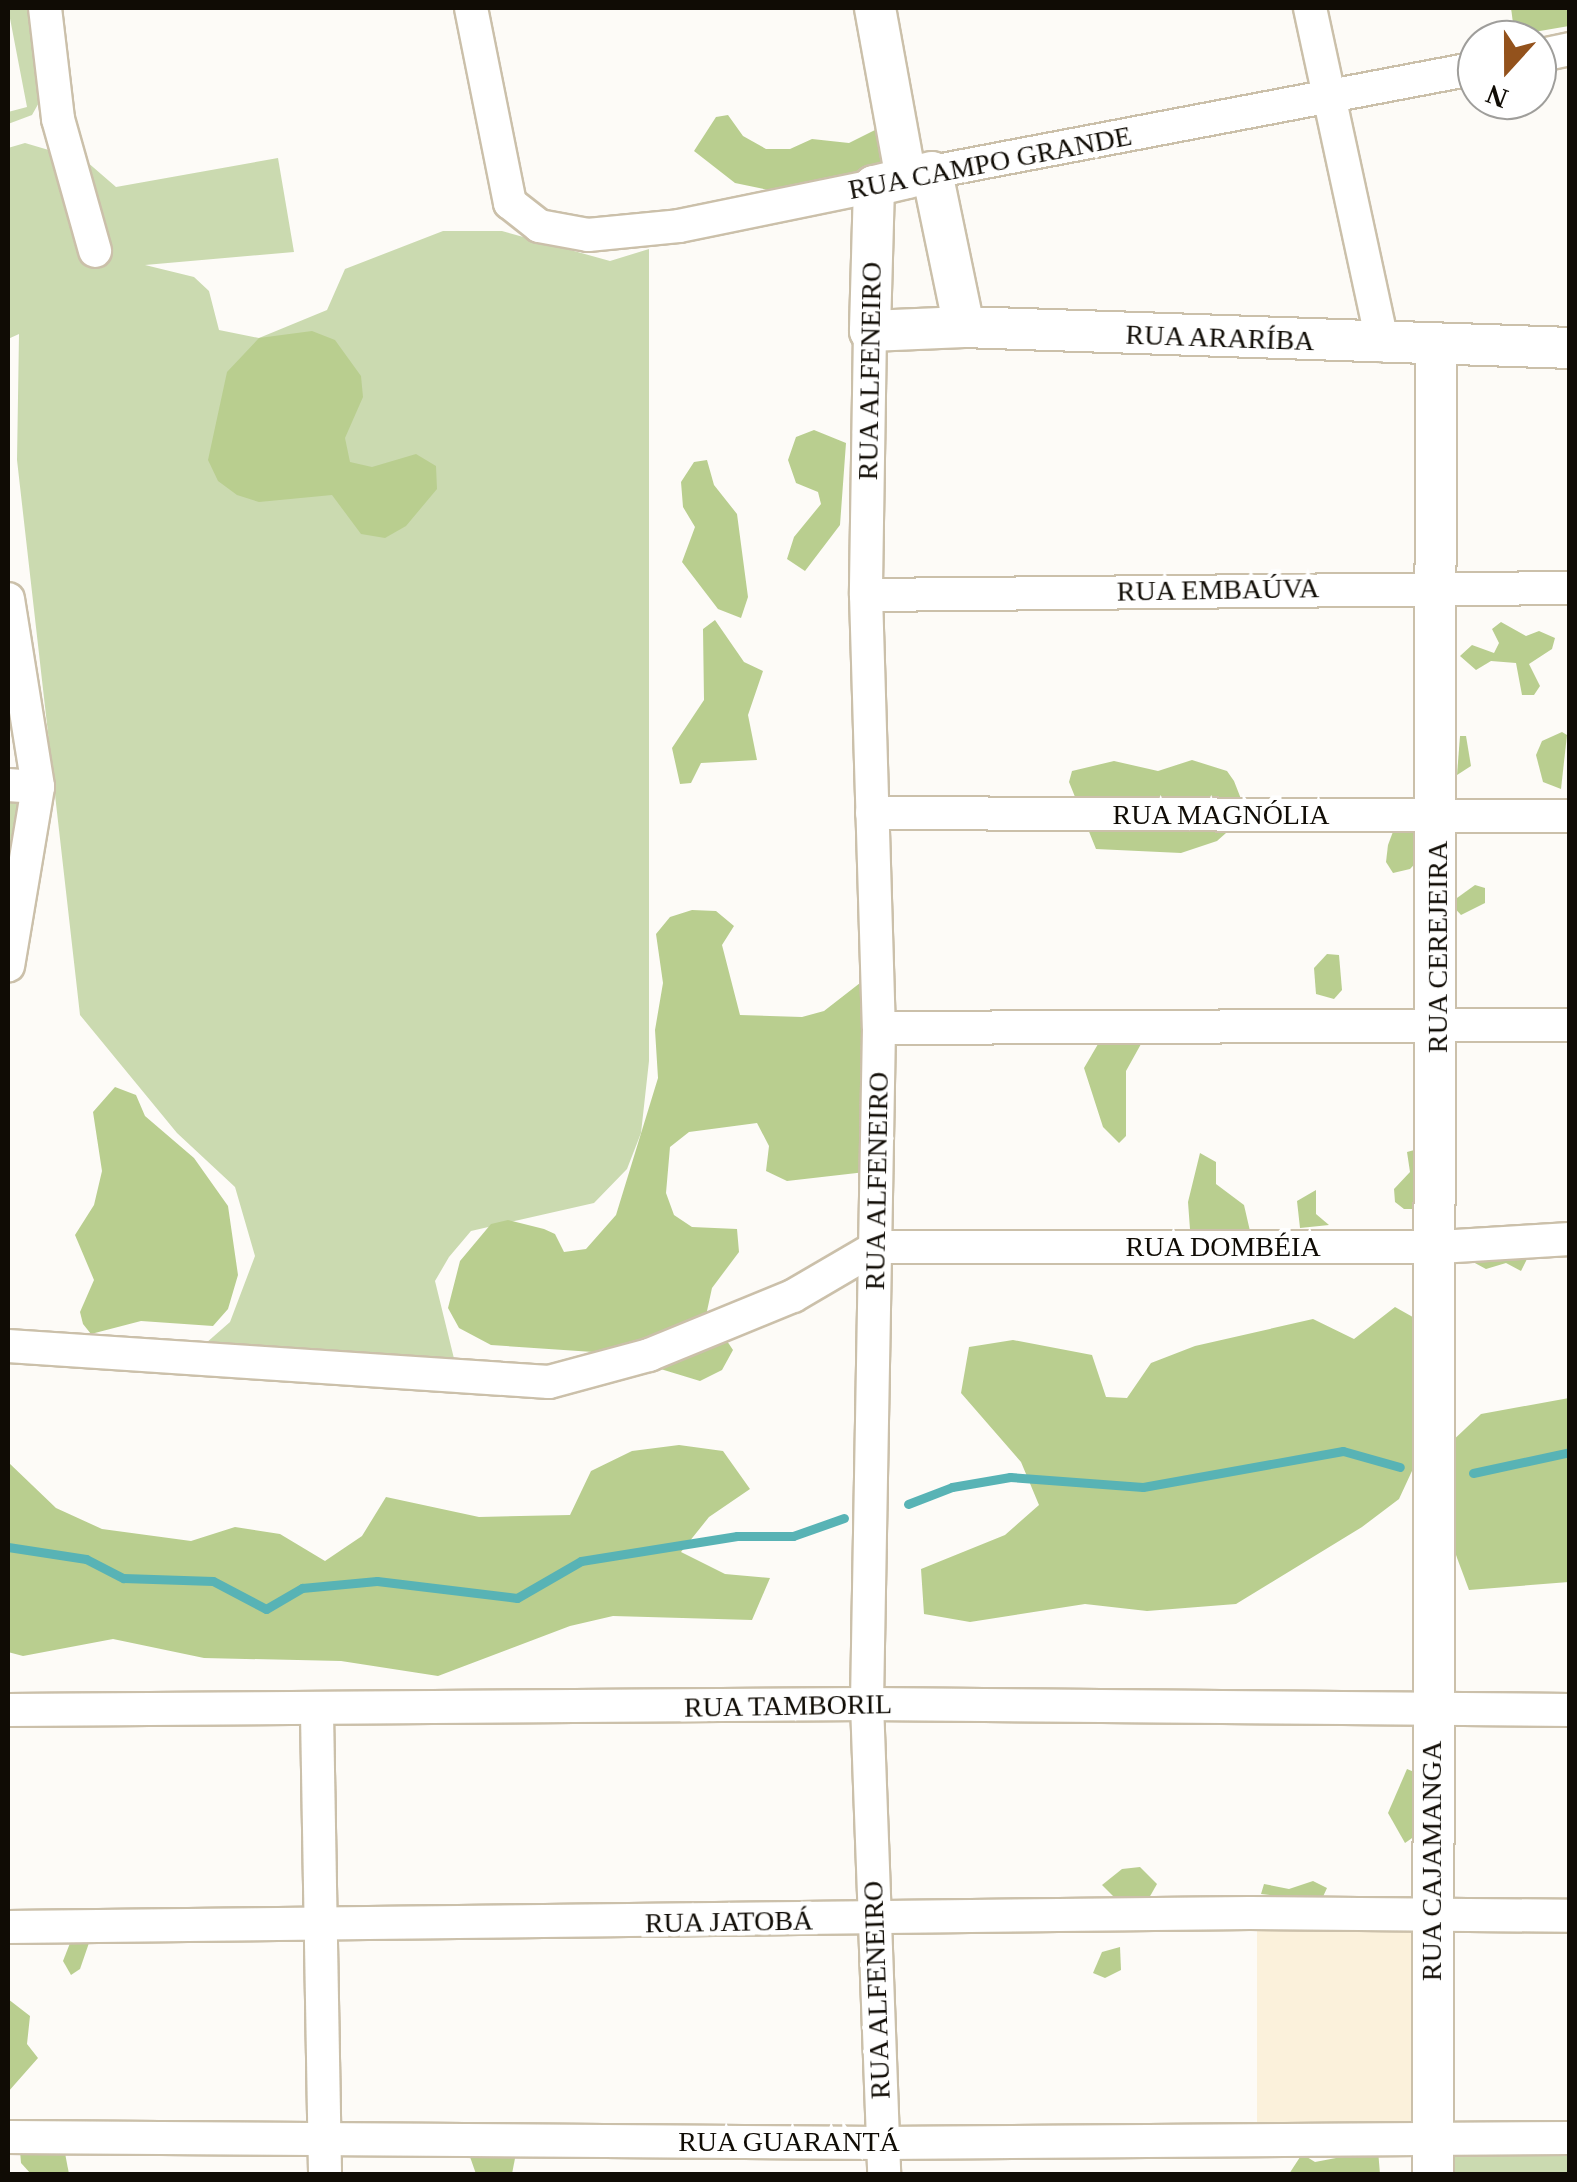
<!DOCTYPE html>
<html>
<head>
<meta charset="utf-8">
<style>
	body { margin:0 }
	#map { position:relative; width:1577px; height:2182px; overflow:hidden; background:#fdfbf7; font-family:"Times New Roman",serif }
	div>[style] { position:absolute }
	.commercial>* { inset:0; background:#fbf1db; transform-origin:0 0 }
	.green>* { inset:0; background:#cbdab0; transform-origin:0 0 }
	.forest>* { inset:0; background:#b9ce8f }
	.stream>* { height:9px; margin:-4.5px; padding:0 4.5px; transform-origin:4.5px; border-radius:4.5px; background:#58b3b5 }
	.roads { filter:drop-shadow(2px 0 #cbc0aa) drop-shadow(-2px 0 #cbc0aa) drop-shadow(0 2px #cbc0aa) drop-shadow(0 -2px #cbc0aa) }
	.minor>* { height:32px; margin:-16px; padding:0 16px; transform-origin:16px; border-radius:16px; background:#fff }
	.tertiary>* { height:40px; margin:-20px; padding:0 20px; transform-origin:20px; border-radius:20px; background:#fff }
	span { translate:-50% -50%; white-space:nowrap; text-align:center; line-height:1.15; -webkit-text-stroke:9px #fff; paint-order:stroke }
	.street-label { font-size:28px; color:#100c05 }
	.frame { position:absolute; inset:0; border:10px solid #100c05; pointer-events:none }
	.north { position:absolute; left:1457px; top:20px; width:100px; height:100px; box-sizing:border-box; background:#fff; border:2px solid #9f9e9b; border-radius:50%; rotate:201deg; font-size:28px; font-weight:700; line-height:40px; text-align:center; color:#100c05 }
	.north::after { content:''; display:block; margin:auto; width:35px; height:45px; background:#93521c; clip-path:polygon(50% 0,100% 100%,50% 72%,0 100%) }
</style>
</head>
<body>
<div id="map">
	<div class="commercial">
		<div style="left:1257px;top:1924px;width:169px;height:203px"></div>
	</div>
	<div class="green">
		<div style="clip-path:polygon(8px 8px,31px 8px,45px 92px,32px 115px,8px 124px,8px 112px,27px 107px)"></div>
		<div style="clip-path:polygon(25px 143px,86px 161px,116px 187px,278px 158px,294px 252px,145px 265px,194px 277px,209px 291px,219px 330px,259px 338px,327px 310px,345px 269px,443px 231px,502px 231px,610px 261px,649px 249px,649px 1061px,641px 1133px,627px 1169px,594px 1203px,471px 1231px,449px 1257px,435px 1281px,460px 1383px,197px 1351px,230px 1322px,255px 1256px,235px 1187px,177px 1133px,80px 1015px,17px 460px,19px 334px,8px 339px,8px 148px)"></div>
		<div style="clip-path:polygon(8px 797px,21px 804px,8px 899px)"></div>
		<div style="left:1454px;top:2150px;width:115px;height:24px"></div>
	</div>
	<div class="forest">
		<div style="clip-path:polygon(1511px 8px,1569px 8px,1569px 26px,1534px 32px,1513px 23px)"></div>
		<div style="clip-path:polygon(728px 115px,743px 136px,766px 149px,790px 149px,812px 139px,849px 143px,881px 127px,897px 156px,811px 199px,735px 183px,694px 151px,716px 117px)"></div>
		<div style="clip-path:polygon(312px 331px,335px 340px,361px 376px,363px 397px,345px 438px,350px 462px,372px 467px,416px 454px,436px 466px,437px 489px,406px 526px,385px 538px,361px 534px,332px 495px,259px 502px,237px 495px,218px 481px,208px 460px,227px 372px,259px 338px)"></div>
		<div style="clip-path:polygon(814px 430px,846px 443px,840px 525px,805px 571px,787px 559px,794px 537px,821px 504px,818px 492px,796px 483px,788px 460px,796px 437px)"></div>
		<div style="clip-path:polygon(707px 460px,714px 485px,737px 514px,748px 597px,741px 618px,718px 609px,682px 562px,695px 527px,683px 507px,681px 482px,694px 462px)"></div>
		<div style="clip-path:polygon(715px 620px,744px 662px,763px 671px,748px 715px,757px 760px,701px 763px,691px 783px,680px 784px,672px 748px,704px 700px,703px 629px)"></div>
		<div style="clip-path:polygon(1501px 622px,1526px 636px,1539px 631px,1555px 638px,1552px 649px,1529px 664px,1540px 686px,1534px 695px,1522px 695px,1516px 663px,1491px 661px,1476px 670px,1460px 656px,1472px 645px,1494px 653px,1499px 643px,1492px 629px)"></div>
		<div style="clip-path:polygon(1562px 732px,1567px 735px,1561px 789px,1543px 782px,1536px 755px,1542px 741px)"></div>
		<div style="clip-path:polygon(1460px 736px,1466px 736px,1471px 766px,1457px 775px)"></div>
		<div style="clip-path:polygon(1192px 760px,1227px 771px,1234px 781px,1243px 804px,1235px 825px,1217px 841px,1181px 853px,1096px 849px,1069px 782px,1072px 771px,1114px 761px,1158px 771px)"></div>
		<div style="clip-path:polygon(1411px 821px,1425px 853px,1410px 869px,1393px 873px,1386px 862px,1388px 845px,1394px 829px)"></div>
		<div style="clip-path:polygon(1475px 885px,1485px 888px,1485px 903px,1461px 915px,1450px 903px)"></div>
		<div style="clip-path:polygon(692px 910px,716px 911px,734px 926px,722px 945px,740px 1015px,802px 1017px,824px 1011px,860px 983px,883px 983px,883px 1170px,787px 1181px,766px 1171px,769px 1146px,757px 1123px,689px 1132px,670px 1147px,666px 1193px,674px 1215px,692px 1227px,737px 1229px,739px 1252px,712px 1288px,707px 1311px,733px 1350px,722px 1370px,700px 1381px,608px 1353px,491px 1345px,459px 1328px,448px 1308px,460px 1261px,491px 1224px,508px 1220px,544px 1229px,555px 1234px,564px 1252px,586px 1249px,616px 1215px,658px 1078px,655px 1030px,663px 983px,656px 934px,670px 917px)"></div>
		<div style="clip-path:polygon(1327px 954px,1339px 955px,1342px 990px,1334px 999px,1316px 994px,1314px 968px)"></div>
		<div style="clip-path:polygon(1108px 1027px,1136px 1034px,1141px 1044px,1126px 1071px,1126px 1136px,1119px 1143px,1103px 1127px,1084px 1068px)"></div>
		<div style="clip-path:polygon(115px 1087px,136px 1095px,145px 1116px,194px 1158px,228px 1206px,238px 1275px,228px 1309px,213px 1326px,141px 1321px,91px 1334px,83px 1324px,80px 1312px,94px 1280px,75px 1235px,94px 1205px,102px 1171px,93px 1112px)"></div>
		<div style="clip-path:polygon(1418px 1149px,1416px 1209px,1404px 1209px,1395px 1202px,1394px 1189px,1410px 1172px,1407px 1152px)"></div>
		<div style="clip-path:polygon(1200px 1153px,1216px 1162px,1216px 1184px,1244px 1205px,1250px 1231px,1191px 1243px,1188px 1202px)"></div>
		<div style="clip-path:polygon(1316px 1190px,1316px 1214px,1329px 1225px,1300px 1228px,1297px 1201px)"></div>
		<div style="clip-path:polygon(1529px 1255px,1521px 1271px,1506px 1263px,1486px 1269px,1473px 1262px,1473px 1256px)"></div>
		<div style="clip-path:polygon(1395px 1307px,1427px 1325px,1414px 1414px,1418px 1458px,1399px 1499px,1362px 1527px,1236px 1604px,1147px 1611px,1085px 1604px,970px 1622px,924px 1614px,921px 1569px,1005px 1535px,1039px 1505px,1021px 1462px,961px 1393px,969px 1347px,1013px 1340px,1092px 1355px,1106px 1397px,1127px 1398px,1151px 1363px,1195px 1346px,1313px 1319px,1354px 1339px)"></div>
		<div style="clip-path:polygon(1569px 1398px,1569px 1582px,1469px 1590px,1453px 1547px,1449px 1444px,1481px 1414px)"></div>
		<div style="clip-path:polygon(679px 1445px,723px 1451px,750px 1489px,709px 1517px,681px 1552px,725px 1574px,770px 1578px,752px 1620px,613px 1616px,570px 1626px,438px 1676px,341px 1661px,204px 1658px,113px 1639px,23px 1656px,8px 1652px,8px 1462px,56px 1508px,102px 1529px,191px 1541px,235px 1527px,280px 1534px,325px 1561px,362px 1536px,386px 1497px,479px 1517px,570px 1515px,591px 1471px,632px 1451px)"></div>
		<div style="clip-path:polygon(1407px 1769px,1419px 1774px,1415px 1836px,1405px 1843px,1388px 1813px)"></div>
		<div style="clip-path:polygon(1140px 1867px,1157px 1884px,1149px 1898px,1114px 1897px,1102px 1885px,1122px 1869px)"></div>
		<div style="clip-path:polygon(1313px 1881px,1327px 1888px,1321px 1901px,1261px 1894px,1264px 1884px,1289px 1889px)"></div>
		<div style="clip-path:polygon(72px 1938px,90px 1940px,80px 1969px,71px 1975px,63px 1961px)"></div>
		<div style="clip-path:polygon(1120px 1947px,1121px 1970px,1105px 1978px,1093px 1973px,1102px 1952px)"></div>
		<div style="clip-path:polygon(8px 1999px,30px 2016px,27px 2044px,38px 2058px,8px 2092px)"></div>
		<div style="clip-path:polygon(64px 2148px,69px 2174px,31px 2174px,21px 2163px,20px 2151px)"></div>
		<div style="clip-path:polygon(1378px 2150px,1380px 2174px,1289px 2174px,1302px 2154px,1315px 2162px)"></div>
		<div style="clip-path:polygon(516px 2153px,512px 2174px,476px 2174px,469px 2154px)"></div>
	</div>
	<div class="stream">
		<div style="left:1473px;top:1473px;width:99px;rotate:-12.2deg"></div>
		<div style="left:908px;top:1504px;width:47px;rotate:-21.1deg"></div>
		<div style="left:952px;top:1487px;width:59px;rotate:-9.8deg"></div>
		<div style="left:1010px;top:1477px;width:133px;rotate:4.3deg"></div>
		<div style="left:1143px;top:1487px;width:203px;rotate:-10.2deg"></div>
		<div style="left:1343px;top:1451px;width:59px;rotate:15.7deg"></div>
		<div style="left:8px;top:1547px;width:79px;rotate:8.7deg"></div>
		<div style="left:86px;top:1559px;width:42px;rotate:27.2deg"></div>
		<div style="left:123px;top:1578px;width:90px;rotate:1.9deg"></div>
		<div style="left:213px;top:1581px;width:60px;rotate:27.8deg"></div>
		<div style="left:266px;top:1609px;width:42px;rotate:-30.3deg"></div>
		<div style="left:302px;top:1588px;width:75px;rotate:-5.3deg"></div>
		<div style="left:377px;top:1581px;width:141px;rotate:6.9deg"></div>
		<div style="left:517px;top:1598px;width:74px;rotate:-30deg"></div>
		<div style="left:581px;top:1561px;width:158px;rotate:-9.1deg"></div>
		<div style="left:737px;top:1536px;width:56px"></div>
		<div style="left:793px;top:1536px;width:54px;rotate:-19.4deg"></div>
	</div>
	<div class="roads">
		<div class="minor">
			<div style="left:45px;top:8px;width:112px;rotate:83.3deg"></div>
			<div style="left:58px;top:119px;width:137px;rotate:74.3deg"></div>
			<div style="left:471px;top:8px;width:199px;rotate:78.7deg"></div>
			<div style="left:510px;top:203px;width:37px;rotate:38deg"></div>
			<div style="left:539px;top:226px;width:50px;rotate:10.4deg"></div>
			<div style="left:588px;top:235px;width:91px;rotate:-5.6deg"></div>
			<div style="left:679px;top:226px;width:199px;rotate:-11.6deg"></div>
			<div style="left:1310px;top:8px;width:345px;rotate:77.8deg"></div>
			<div style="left:1537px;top:56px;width:34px;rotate:-12deg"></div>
			<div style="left:932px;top:172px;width:555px;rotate:-10.8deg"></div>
			<div style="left:870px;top:331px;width:264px;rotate:90.9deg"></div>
			<div style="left:866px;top:595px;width:433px;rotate:88.3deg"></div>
			<div style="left:879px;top:1028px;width:676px;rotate:91.02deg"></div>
			<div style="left:867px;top:1704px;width:470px;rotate:87.9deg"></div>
			<div style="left:866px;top:595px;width:704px;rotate:-0.57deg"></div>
			<div style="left:8px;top:599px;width:190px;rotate:80.9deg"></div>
			<div style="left:38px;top:787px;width:181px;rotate:99.5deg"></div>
			<div style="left:8px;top:785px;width:30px;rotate:4deg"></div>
			<div style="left:872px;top:813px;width:698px;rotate:0.25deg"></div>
			<div style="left:879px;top:1028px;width:691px;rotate:-0.25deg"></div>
			<div style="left:877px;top:1247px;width:562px"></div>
			<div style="left:1439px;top:1247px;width:131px;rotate:-3.5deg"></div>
			<div style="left:8px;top:1346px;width:542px;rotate:3.81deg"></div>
			<div style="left:549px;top:1382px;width:104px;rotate:-15.1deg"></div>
			<div style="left:649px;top:1355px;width:156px;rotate:-22.3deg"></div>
			<div style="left:793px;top:1296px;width:97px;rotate:-30.3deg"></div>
			<div style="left:8px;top:1710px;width:859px;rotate:-0.4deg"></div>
			<div style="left:867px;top:1704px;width:703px;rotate:0.49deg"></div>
			<div style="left:317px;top:1713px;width:461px;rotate:89deg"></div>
			<div style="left:8px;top:1927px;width:1242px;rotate:-0.65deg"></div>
			<div style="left:1250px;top:1913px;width:320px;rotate:0.5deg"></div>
			<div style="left:8px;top:2137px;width:874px;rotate:0.39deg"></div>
			<div style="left:882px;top:2143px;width:688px;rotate:-0.42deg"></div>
		</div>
		<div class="tertiary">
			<div style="left:875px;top:8px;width:173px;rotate:79.7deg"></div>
			<div style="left:964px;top:327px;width:158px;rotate:-101.7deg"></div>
			<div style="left:932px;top:172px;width:60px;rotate:166.4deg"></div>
			<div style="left:874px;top:186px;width:145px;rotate:91.6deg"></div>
			<div style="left:870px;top:331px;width:94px;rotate:-2.4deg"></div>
			<div style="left:964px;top:327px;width:606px;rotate:1.98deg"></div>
			<div style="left:1433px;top:2174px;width:1828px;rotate:-89.91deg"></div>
		</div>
	</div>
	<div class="street-label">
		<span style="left:990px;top:163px;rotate:-11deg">RUA CAMPO GRANDE</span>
		<span style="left:1220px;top:338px;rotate:2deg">RUA ARARÍBA</span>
		<span style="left:870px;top:371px;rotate:-89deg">RUA ALFENEIRO</span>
		<span style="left:1218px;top:590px;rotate:-1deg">RUA EMBAÚVA</span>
		<span style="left:1221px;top:815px">RUA MAGNÓLIA</span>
		<span style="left:1438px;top:947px;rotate:-90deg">RUA CEREJEIRA</span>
		<span style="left:877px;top:1181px;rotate:-89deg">RUA ALFENEIRO</span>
		<span style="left:1223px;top:1247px">RUA DOMBÉIA</span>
		<span style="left:788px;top:1706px;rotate:-1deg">RUA TAMBORIL</span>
		<span style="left:1432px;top:1861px;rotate:-90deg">RUA CAJAMANGA</span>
		<span style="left:729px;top:1922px;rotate:-1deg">RUA JATOBÁ</span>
		<span style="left:877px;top:1990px;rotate:-92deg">RUA ALFENEIRO</span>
		<span style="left:789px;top:2142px">RUA GUARANTÁ</span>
	</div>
	<div class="frame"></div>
	<div class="north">N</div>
</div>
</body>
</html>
